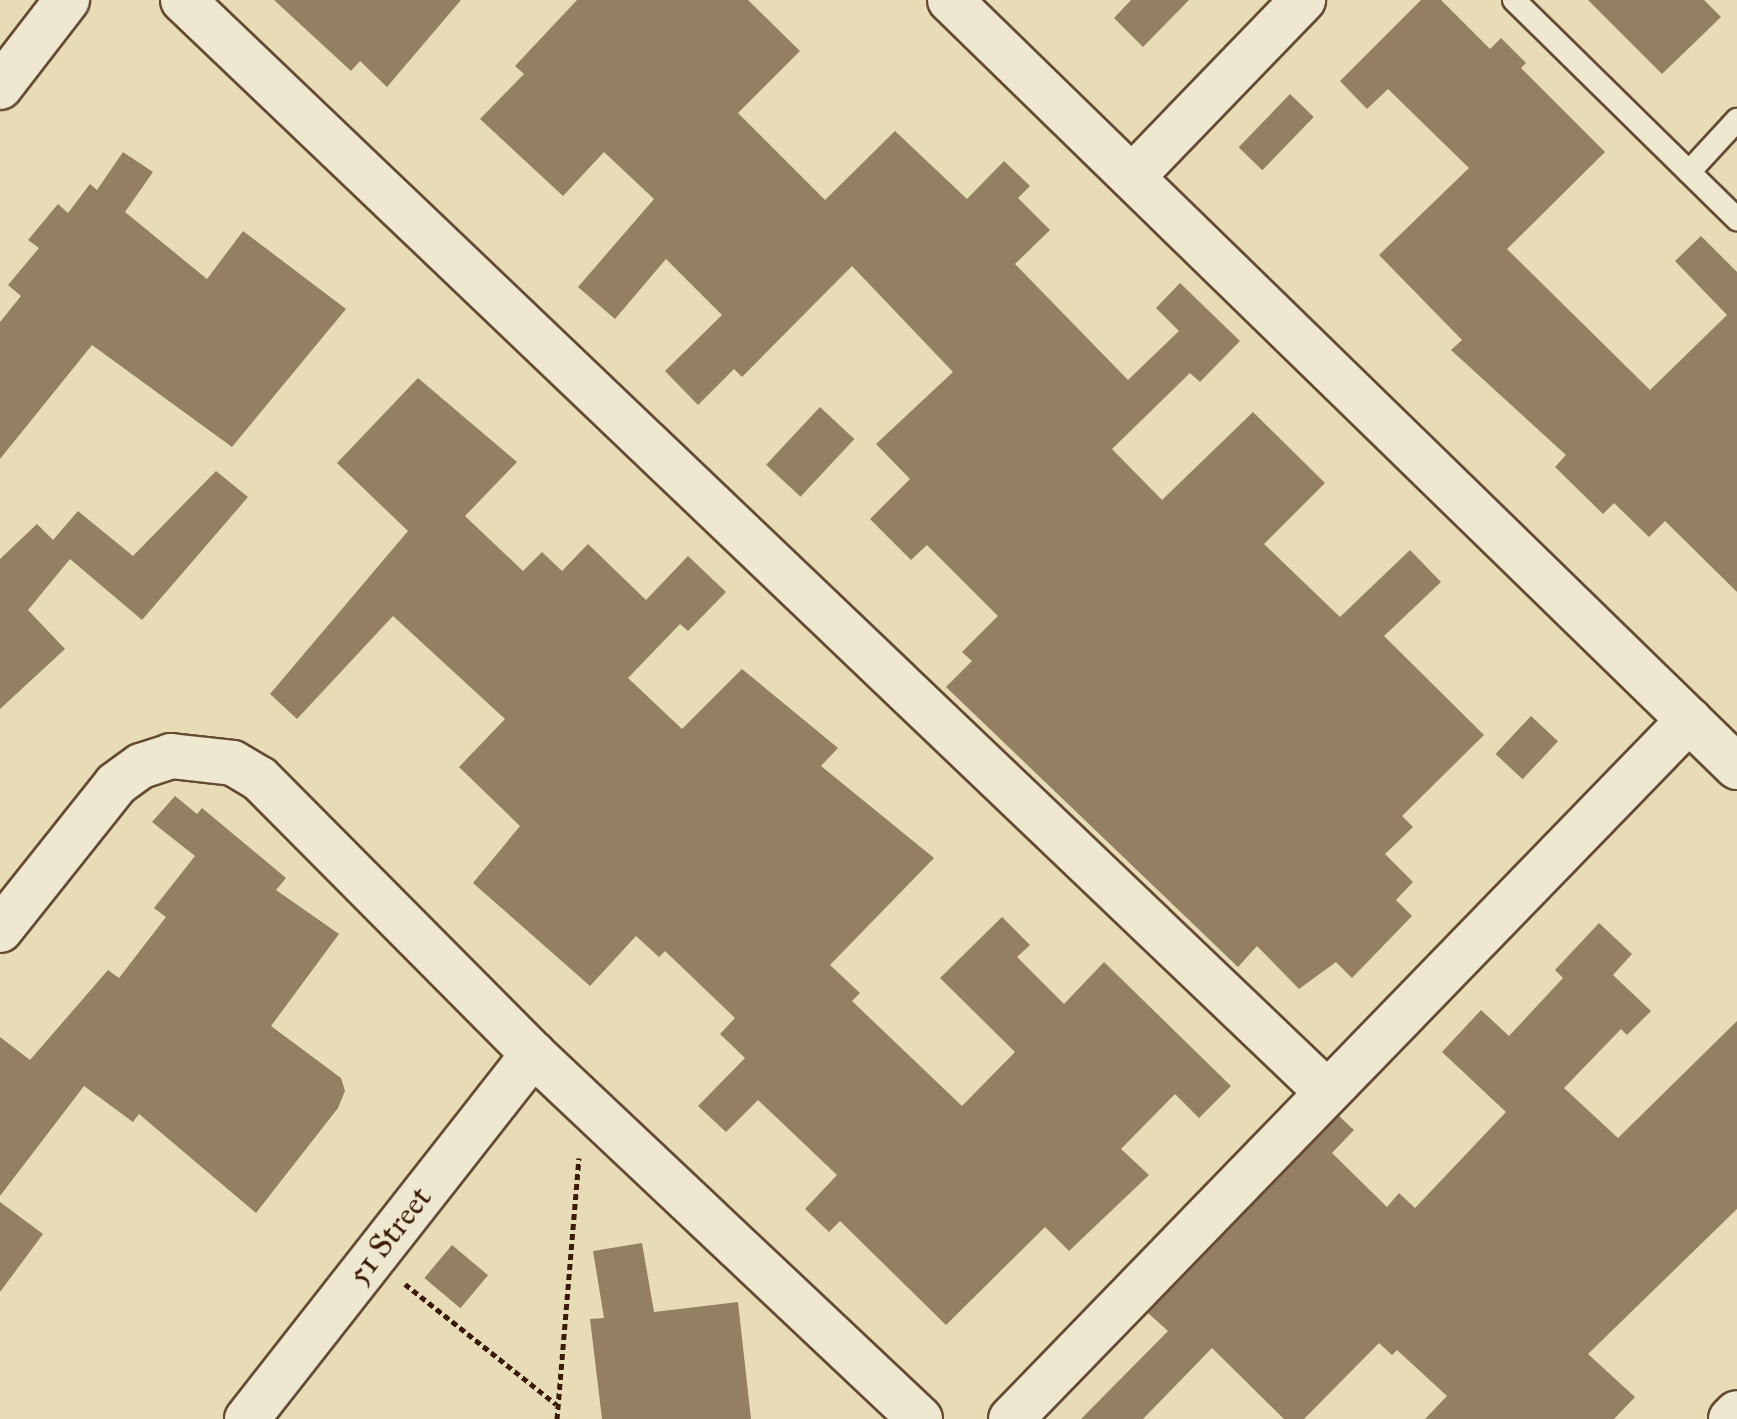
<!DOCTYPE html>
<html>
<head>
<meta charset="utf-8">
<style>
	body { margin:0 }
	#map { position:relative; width:1737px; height:1419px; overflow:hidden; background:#e7dcb6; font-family:"IM FELL Great Primer",serif }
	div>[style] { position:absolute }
	.building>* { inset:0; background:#947f62; transform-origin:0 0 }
	.path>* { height:5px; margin-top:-2.5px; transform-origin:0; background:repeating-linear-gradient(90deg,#3b1b07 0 6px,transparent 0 10px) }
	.roads { filter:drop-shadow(2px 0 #664b33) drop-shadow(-2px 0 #664b33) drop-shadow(0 2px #664b33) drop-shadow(0 -2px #664b33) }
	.service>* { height:22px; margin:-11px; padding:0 11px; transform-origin:11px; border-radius:11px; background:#efe8d0 }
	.minor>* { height:44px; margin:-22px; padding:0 22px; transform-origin:22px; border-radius:22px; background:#efe8d0 }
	span { translate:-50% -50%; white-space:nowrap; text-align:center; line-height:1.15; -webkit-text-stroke:8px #efe8d0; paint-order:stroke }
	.street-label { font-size:32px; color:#3b1b07 }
</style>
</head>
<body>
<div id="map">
	<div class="building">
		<div style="clip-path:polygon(274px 0,461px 0,387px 87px,360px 61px,351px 71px)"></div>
		<div style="clip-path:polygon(577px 0,748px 0,800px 51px,738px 113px,825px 200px,895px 131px,967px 199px,1004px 161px,1030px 186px,1018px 198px,1050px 230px,1015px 264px,1128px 380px,1179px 331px,1156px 308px,1180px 283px,1240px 341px,1200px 382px,1190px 373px,1112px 449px,1162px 500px,1253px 412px,1325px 483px,1264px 544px,1340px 617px,1410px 550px,1441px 582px,1384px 636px,1484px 735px,1402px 816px,1413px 827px,1385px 854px,1413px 882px,1396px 900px,1412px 916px,1352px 978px,1336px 962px,1299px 989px,1257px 946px,1238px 967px,946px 687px,972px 661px,962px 652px,998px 616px,927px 545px,911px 560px,870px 519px,910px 479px,876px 444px,953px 372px,852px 266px,742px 377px,734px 369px,698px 405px,665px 371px,722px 315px,666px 259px,615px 319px,578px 287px,654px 199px,604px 152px,563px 196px,480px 119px,524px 74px,515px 66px)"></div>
		<div style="clip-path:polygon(1131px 0,1189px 0,1143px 47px,1114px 18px)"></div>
		<div style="clip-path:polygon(1421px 0,1441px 0,1490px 49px,1501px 38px,1526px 63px,1521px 68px,1605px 152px,1507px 249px,1650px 390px,1727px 315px,1675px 261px,1701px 236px,1737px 272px,1737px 592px,1665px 521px,1649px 537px,1614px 503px,1603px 514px,1555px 467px,1566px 455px,1451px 350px,1462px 340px,1379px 255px,1469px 168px,1388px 89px,1367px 109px,1340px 81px)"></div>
		<div style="clip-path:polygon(1588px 0,1704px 0,1721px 17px,1662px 74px)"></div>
		<div style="left:1290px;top:94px;width:33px;height:74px;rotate:44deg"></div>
		<div style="clip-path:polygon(123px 152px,153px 172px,125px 212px,207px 279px,243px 231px,346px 309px,232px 447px,92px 345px,0 459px,0 322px,21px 296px,8px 285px,39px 248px,28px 240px,58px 204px,68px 213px,90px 184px,97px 190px)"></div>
		<div style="clip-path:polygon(418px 378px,517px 462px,465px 516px,523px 571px,542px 552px,562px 571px,588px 544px,646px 600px,688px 556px,726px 592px,688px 631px,680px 624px,628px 678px,682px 729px,742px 669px,838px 748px,821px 766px,934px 858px,830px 965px,860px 993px,852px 1001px,962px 1106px,1015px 1052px,940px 978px,1002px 917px,1030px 945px,1017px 957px,1064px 1004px,1104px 962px,1231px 1086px,1199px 1118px,1175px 1094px,1121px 1149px,1149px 1175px,1069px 1251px,1045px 1227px,946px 1325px,840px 1221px,829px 1232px,805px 1209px,837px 1175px,758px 1100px,726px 1132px,698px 1106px,745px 1058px,720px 1034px,735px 1018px,665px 951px,659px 957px,636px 936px,590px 986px,473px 883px,520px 826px,459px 767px,505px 719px,393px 616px,297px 719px,270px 694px,408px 531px,337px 463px)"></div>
		<div style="left:820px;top:407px;width:47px;height:79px;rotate:43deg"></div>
		<div style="clip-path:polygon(216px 471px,248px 497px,142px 620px,70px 559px,28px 610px,65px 649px,0 709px,0 559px,37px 524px,53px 540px,78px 511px,133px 556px)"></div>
		<div style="left:1531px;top:716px;width:37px;height:52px;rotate:43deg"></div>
		<div style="clip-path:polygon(175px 796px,197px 814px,202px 808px,286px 878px,276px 890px,339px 934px,271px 1026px,341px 1078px,345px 1091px,338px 1108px,256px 1213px,139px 1114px,133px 1122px,84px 1086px,0 1196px,0 1037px,30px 1060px,108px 970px,119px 978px,166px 917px,154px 908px,195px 856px,152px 822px)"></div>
		<div style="clip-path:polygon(1599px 923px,1632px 954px,1613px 975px,1651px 1011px,1627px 1035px,1621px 1029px,1564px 1088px,1618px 1138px,1737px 1021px,1737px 1209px,1588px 1354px,1635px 1397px,1614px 1419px,1425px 1419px,1447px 1396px,1397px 1350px,1392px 1355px,1379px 1343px,1304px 1419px,1284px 1419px,1212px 1348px,1143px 1419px,1081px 1419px,1168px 1331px,1148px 1313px,1339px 1116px,1354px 1130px,1332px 1153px,1387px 1207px,1399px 1193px,1415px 1208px,1506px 1112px,1442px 1052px,1481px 1010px,1509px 1036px,1563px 978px,1555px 970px)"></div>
		<div style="clip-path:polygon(0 1202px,43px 1234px,0 1292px)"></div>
		<div style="clip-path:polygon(642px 1243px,654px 1312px,738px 1302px,751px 1419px,602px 1419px,590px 1319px,604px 1318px,593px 1251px)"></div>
		<div style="left:452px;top:1245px;width:47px;height:43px;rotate:40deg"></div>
	</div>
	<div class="path">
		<div style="left:405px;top:1284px;width:193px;rotate:38.5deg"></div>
		<div style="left:557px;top:1419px;width:262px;rotate:-85.2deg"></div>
	</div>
	<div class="roads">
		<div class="service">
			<div style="left:1514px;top:0;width:313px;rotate:44.5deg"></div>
			<div style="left:1689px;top:172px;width:71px;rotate:-47.3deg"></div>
		</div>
		<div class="minor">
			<div style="left:183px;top:0;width:1579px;rotate:43.67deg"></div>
			<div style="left:950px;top:0;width:1099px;rotate:44.26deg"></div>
			<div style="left:0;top:87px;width:110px;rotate:-52.4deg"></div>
			<div style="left:1133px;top:176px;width:245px;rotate:-46deg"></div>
			<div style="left:0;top:930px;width:186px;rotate:-51.5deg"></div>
			<div style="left:116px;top:784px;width:31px;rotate:-36deg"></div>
			<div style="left:141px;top:766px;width:32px;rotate:-18deg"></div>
			<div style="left:171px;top:756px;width:62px;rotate:6.4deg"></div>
			<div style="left:233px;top:763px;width:31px;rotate:31deg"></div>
			<div style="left:260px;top:779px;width:387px;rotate:45.2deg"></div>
			<div style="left:533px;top:1054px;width:532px;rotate:43.32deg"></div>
			<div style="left:247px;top:1419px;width:464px;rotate:-51.9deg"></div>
			<div style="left:1011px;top:1419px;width:974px;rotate:-45.87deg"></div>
			<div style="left:1731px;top:1419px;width:8px;rotate:-45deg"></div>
		</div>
	</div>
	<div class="street-label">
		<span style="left:390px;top:1236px;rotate:-52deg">51 Street</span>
	</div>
</div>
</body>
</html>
